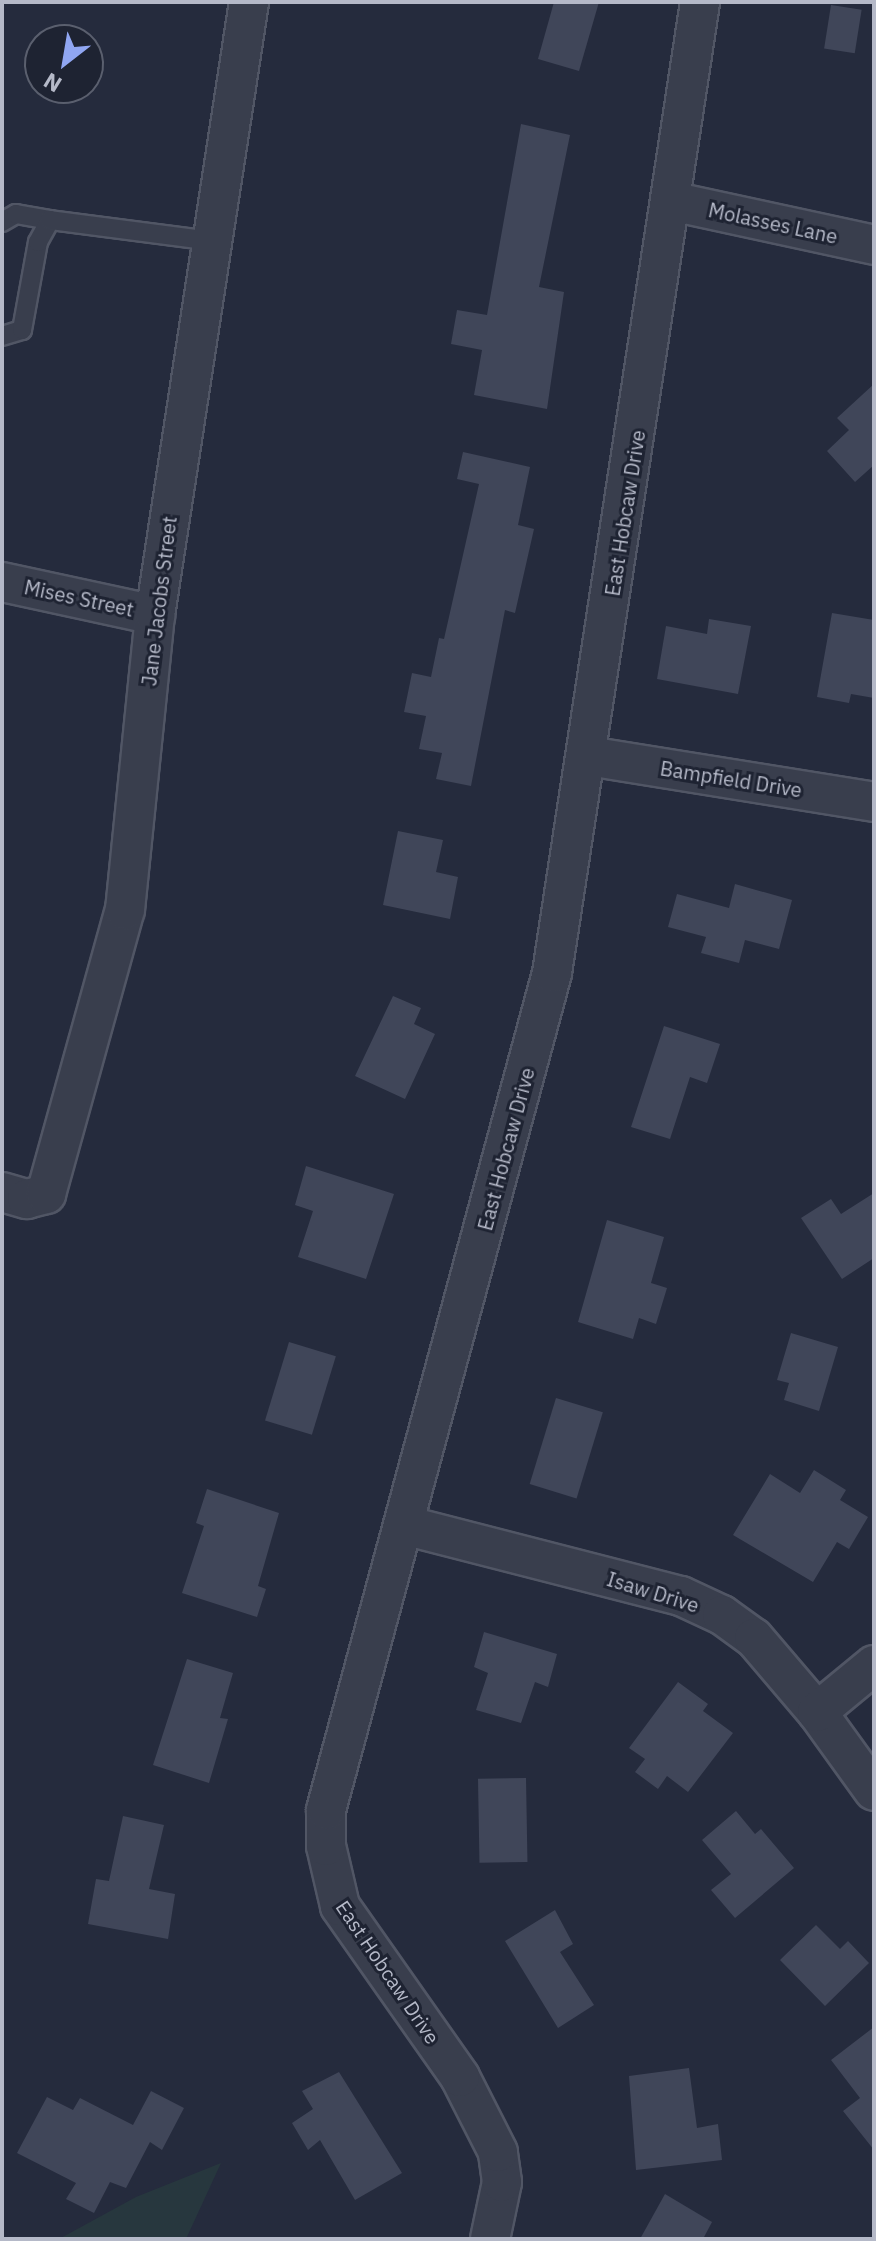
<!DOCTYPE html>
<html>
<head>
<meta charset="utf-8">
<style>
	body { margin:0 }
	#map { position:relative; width:876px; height:2241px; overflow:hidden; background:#252b3d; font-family:"IBM Plex Sans",sans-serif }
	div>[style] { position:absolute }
	.green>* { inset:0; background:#27373e }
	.building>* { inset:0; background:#404659; transform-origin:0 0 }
	.roads { filter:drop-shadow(2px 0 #515665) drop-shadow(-2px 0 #515665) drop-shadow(0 2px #515665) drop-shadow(0 -2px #515665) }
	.lane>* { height:18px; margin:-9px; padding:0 9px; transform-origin:9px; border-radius:9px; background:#393e4d }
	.street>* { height:38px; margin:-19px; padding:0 19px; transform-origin:19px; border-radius:19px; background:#393e4d }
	span { translate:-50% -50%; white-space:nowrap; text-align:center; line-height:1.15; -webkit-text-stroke:6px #1e2332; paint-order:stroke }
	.street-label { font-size:20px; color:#b5b9c8 }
	.frame { position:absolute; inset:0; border:4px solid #b5b9c8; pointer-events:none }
	.north { position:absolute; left:24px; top:24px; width:80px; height:80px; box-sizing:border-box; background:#1e2332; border:2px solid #5a5f6e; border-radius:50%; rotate:211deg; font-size:22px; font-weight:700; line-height:32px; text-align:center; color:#b5b9c8 }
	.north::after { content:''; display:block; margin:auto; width:28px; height:36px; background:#90a6f2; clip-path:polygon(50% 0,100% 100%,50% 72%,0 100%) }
</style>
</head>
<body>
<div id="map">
	<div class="green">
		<div style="clip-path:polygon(221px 2163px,186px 2239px,59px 2239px,136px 2197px)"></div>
	</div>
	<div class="building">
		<div style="clip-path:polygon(554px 2px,599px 2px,579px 71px,538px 59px)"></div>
		<div style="left:831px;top:5px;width:31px;height:44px;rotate:9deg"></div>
		<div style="clip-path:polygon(521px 124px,570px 135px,539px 287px,564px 292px,547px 409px,474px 395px,482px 350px,451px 344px,457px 310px,487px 315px)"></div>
		<div style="clip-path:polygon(874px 384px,874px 465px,855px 482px,827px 451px,849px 430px,837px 418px)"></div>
		<div style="clip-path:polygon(463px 452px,530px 467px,518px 525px,534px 529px,515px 613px,505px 610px,471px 786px,436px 779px,442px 753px,419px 749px,426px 716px,404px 712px,412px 673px,431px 677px,439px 638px,444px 639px,479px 484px,457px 479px)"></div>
		<div style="clip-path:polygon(832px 613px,874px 620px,874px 698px,851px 694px,849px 703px,817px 697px)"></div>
		<div style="clip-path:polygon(709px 619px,751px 626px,738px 694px,657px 679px,666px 626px,707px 634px)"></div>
		<div style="clip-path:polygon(398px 831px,443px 840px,436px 872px,458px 877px,450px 919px,383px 905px)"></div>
		<div style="clip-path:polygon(735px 884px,792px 900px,779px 949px,745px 940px,739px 963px,701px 953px,706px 937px,668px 927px,677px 894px,729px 908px)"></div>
		<div style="clip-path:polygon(393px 996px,421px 1008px,414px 1024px,435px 1034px,405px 1099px,355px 1076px)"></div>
		<div style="clip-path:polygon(664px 1026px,720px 1044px,707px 1083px,690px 1077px,670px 1139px,631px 1127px)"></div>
		<div style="clip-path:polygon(306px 1166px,394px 1194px,366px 1279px,298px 1257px,313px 1211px,295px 1205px)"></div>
		<div style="clip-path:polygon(874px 1193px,874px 1258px,842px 1279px,801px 1218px,831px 1199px,841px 1214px)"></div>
		<div style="clip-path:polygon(607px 1220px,664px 1237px,651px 1283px,667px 1288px,656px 1324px,639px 1318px,633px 1339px,578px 1322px)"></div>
		<div style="clip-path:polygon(791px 1333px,838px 1347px,819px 1411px,784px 1400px,789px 1383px,777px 1380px)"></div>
		<div style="left:289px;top:1342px;width:49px;height:82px;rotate:17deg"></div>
		<div style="left:556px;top:1398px;width:49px;height:90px;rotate:17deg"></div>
		<div style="clip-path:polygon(814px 1470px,846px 1490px,840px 1500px,868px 1517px,849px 1549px,837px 1542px,813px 1582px,733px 1535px,770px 1474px,800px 1493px)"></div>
		<div style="clip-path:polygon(207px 1489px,279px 1513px,258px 1586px,266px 1589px,257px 1617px,182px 1593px,204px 1526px,196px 1523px)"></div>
		<div style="clip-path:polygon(484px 1632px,557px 1654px,548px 1687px,535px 1682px,521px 1723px,476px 1710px,488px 1673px,474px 1667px)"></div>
		<div style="clip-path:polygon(187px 1659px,233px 1673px,220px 1718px,228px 1719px,209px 1783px,153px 1765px)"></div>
		<div style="clip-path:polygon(678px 1682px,708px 1704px,703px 1711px,733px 1733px,688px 1792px,667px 1776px,658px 1789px,635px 1772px,645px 1759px,629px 1748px)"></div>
		<div style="left:526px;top:1778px;width:84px;height:48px;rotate:89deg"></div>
		<div style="clip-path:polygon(736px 1811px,755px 1834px,761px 1829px,794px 1868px,735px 1918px,711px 1890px,731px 1874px,702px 1840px)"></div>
		<div style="clip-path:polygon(123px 1816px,164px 1825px,149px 1889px,175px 1894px,168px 1939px,88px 1924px,96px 1879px,109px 1881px)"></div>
		<div style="clip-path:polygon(555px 1910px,573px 1944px,560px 1952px,594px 2005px,558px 2028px,505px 1941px)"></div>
		<div style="clip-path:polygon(816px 1925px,840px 1949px,848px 1941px,869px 1963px,825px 2006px,780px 1960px)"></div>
		<div style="clip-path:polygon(874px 2027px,874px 2150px,843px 2111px,860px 2098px,831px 2060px)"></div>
		<div style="clip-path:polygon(689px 2068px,697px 2128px,718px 2124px,722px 2160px,636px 2170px,629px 2076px)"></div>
		<div style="clip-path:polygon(339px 2072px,402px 2173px,355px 2200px,320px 2140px,308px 2150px,292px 2123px,313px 2109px,302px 2091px)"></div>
		<div style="clip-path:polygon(151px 2091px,184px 2108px,162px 2150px,150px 2142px,126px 2188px,110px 2182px,94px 2213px,66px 2199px,76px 2183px,17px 2153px,47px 2097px,73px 2110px,80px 2098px,133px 2125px)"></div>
		<div style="clip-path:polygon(665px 2194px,712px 2222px,703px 2239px,640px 2239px)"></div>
	</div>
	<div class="roads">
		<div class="lane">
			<div style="left:2px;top:222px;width:16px;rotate:-30deg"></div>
			<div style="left:16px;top:214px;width:35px;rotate:10deg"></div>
			<div style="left:2px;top:336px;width:21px;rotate:-17deg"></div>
			<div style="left:22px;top:330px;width:89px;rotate:-79.7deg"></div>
			<div style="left:38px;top:242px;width:25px;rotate:-61deg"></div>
			<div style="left:50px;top:220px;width:163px;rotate:7.4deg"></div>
		</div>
		<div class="street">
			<div style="left:671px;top:201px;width:208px;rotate:12.2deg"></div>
			<div style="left:2px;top:582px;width:157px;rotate:12.2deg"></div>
			<div style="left:588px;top:756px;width:290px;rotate:9.1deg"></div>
			<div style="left:2px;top:1192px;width:26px;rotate:16deg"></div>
			<div style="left:27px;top:1199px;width:20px;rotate:-15deg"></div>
			<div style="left:46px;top:1194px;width:295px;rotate:-74.5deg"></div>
			<div style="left:125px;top:910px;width:297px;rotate:-84.2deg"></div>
			<div style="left:155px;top:615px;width:620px;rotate:-81.28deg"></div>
			<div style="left:404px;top:1525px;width:286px;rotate:14.4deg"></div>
			<div style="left:681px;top:1596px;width:45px;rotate:24.9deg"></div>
			<div style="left:722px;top:1615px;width:39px;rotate:36deg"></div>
			<div style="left:754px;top:1638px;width:97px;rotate:49.6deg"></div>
			<div style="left:817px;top:1712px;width:97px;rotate:54.2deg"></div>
			<div style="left:817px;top:1712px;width:74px;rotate:-39.5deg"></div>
			<div style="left:490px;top:2239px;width:58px;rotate:-78.1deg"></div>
			<div style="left:502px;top:2182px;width:30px;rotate:-98deg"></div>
			<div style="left:498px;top:2152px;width:84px;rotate:-116.9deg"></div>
			<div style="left:460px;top:2077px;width:209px;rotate:-125.1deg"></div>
			<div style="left:340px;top:1906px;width:62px;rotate:-103.1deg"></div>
			<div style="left:326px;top:1846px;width:36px;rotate:-90deg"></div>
			<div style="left:326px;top:1810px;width:867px;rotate:-74.89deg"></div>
			<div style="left:552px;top:973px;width:982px;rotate:-81.33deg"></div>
		</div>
	</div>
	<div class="street-label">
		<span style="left:773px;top:223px;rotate:12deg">Molasses Lane</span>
		<span style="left:625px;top:513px;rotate:-81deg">East Hobcaw Drive</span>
		<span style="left:79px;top:598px;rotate:12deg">Mises Street</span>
		<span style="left:159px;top:601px;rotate:-83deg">Jane Jacobs Street</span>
		<span style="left:731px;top:779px;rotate:9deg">Bampfield Drive</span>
		<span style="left:506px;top:1149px;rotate:-75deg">East Hobcaw Drive</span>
		<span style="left:653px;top:1592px;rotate:17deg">Isaw Drive</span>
		<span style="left:388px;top:1972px;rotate:56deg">East Hobcaw Drive</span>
	</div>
	<div class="frame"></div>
	<div class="north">N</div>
</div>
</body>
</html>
